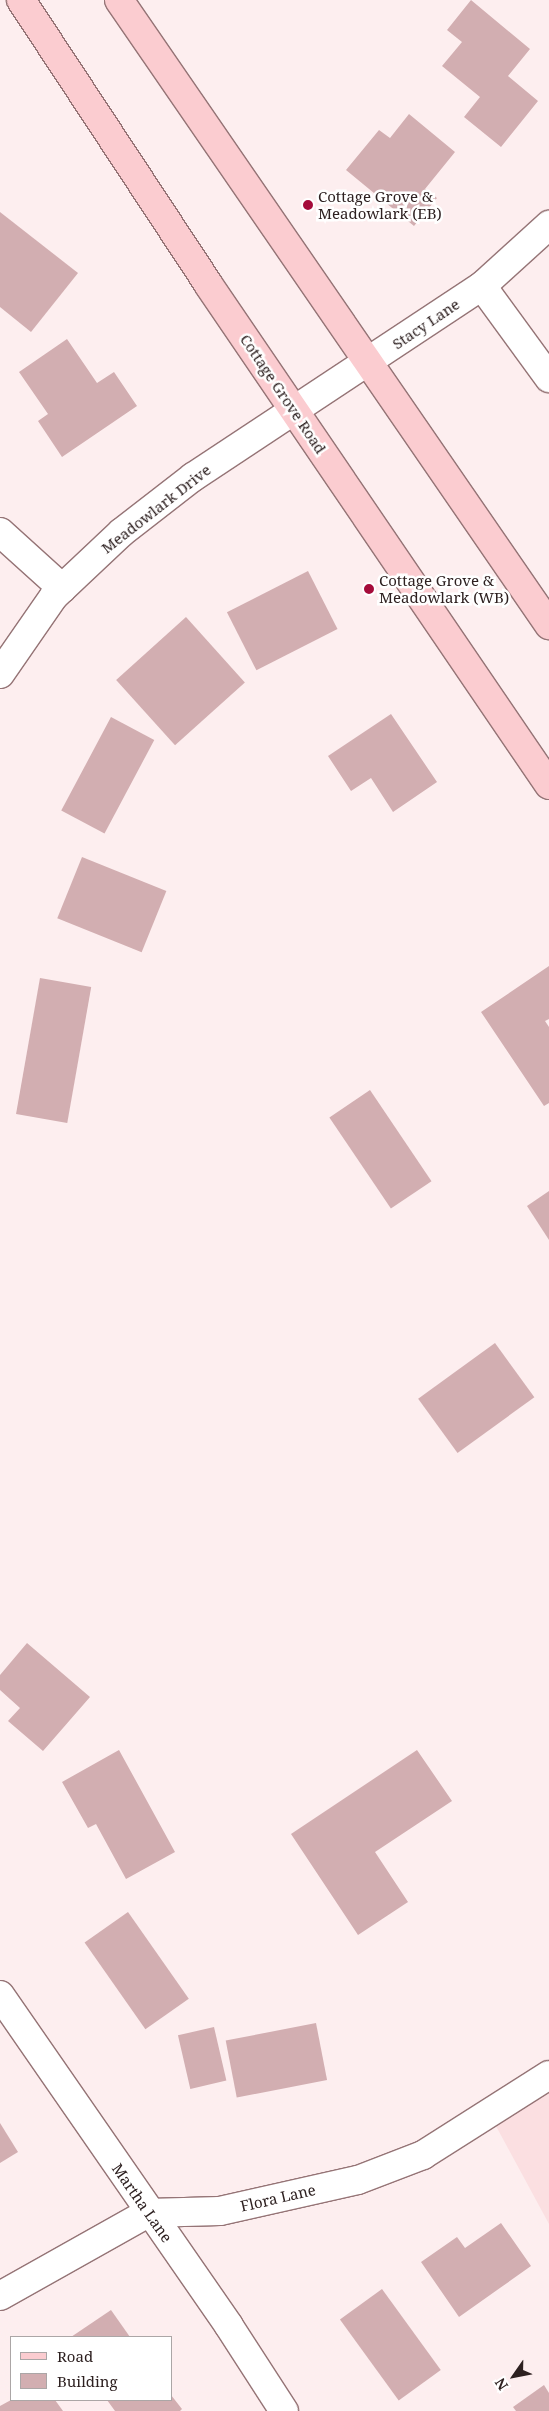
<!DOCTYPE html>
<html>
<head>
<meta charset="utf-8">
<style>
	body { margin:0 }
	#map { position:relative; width:549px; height:2411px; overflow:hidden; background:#fdeeef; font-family:"Noto Serif",serif }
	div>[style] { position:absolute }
	.built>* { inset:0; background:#fbdfe1 }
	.building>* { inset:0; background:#d2aeb1; transform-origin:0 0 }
	.roads { filter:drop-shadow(1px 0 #957476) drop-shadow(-1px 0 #957476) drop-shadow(0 1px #957476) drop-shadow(0 -1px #957476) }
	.minor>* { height:28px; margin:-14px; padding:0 14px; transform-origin:14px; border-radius:14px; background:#fff }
	.major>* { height:28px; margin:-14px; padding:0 14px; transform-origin:14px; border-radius:14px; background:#fbccd0 }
	.dots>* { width:14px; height:14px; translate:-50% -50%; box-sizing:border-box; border:2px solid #fff; border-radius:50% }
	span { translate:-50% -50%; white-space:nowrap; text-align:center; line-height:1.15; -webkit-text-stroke:5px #fff; paint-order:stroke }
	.poi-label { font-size:15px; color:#2d2020 }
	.left { translate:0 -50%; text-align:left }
	.street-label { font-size:15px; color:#2d2020 }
	.legend { position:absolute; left:10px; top:2336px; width:162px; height:65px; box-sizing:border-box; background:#fff; border:1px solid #aba6a6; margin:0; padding:6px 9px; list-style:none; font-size:15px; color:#2d2020 }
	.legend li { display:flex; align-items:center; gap:10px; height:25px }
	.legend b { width:25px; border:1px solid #aba6a6 }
	.north { position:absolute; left:489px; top:2351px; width:50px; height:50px; -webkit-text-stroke:4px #fff; paint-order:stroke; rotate:237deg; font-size:14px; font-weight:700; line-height:20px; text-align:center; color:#2d2020 }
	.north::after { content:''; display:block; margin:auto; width:18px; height:22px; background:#2d2020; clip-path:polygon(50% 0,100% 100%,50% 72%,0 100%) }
</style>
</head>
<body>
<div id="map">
	<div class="built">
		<div style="clip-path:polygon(549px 2075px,549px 2224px,490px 2115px)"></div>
	</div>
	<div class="building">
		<div style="clip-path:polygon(471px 0,530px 49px,508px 76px,538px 101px,501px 147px,464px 117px,480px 97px,442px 66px,462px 42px,447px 30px)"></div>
		<div style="clip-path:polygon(409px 114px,455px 152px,425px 189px,437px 198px,414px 226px,346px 170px,379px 130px,390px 138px)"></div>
		<div style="clip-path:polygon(0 212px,78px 273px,31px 332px,0 307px)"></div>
		<div style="clip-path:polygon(67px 339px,97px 383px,114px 372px,137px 406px,62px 457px,38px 421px,48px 414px,19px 372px)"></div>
		<div style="left:308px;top:571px;width:65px;height:91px;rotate:63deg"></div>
		<div style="left:186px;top:617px;width:88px;height:94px;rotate:48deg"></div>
		<div style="clip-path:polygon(391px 714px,437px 782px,393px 812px,371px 778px,351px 791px,328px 756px)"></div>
		<div style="left:111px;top:717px;width:49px;height:106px;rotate:28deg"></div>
		<div style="left:82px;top:857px;width:91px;height:66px;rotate:22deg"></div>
		<div style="clip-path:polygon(549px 966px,549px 1019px,545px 1021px,549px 1027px,549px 1103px,544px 1106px,481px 1012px)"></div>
		<div style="left:40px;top:978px;width:52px;height:138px;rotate:10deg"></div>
		<div style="left:370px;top:1090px;width:110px;height:49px;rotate:56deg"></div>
		<div style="clip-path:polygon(549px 1191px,549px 1240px,527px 1206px)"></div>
		<div style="left:495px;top:1343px;width:67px;height:95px;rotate:54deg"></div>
		<div style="clip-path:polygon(27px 1643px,90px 1697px,43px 1751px,8px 1721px,20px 1708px,0 1690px,0 1675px)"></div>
		<div style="clip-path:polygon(119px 1750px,175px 1852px,126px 1879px,96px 1824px,88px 1828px,62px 1782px)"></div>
		<div style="clip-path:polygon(417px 1750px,452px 1801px,375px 1852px,408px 1902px,358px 1935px,291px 1834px)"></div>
		<div style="left:128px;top:1912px;width:106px;height:53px;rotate:55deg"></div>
		<div style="left:316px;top:2023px;width:58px;height:92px;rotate:79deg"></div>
		<div style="left:214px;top:2027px;width:55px;height:37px;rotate:77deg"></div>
		<div style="clip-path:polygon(0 2123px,18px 2152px,0 2163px)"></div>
		<div style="clip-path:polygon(501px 2223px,531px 2266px,459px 2317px,421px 2262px,457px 2237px,465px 2248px)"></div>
		<div style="left:382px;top:2289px;width:100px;height:52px;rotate:54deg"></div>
		<div style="clip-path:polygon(111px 2310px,130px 2337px,71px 2337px)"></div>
		<div style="clip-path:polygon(544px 2385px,549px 2393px,549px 2411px,516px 2411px,513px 2407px)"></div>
		<div style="clip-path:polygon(171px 2395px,182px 2409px,180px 2411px,115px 2411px,107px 2400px,171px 2400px)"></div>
		<div style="clip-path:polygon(11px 2400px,55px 2400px,63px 2411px,0 2411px,0 2406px)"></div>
	</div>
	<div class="roads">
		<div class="minor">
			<div style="left:482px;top:286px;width:114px;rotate:53.9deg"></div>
			<div style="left:0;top:532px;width:84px;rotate:42.1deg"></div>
			<div style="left:0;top:674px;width:95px;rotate:-55.3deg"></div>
			<div style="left:54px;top:596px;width:93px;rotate:-43.3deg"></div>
			<div style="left:122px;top:532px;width:90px;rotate:-37.8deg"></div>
			<div style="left:193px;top:477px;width:346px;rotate:-33.5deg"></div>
			<div style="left:482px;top:286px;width:91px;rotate:-42.3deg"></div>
			<div style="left:0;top:1995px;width:402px;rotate:55.3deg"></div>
			<div style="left:229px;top:2326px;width:101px;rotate:57.1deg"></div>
			<div style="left:0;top:2296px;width:170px;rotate:-29.3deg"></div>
			<div style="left:148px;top:2213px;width:72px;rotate:-1.6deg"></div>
			<div style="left:220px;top:2211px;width:141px;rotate:-12.7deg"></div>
			<div style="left:358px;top:2180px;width:70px;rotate:-21deg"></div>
			<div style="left:423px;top:2155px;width:149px;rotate:-32.4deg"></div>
		</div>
		<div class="major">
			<div style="left:21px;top:0;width:340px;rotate:56.6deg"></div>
			<div style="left:208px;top:284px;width:606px;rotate:55.76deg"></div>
			<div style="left:119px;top:0;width:759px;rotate:55.47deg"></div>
		</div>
	</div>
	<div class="dots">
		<div style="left:308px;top:205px;background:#a50b3a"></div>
		<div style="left:369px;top:589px;background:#a50b3a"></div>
	</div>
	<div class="poi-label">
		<span class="left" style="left:318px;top:205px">Cottage Grove &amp;<br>Meadowlark (EB)</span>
		<span class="left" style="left:379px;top:589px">Cottage Grove &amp;<br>Meadowlark (WB)</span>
	</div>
	<div class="street-label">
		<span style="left:426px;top:324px;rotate:-34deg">Stacy Lane</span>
		<span style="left:283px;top:394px;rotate:56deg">Cottage Grove Road</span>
		<span style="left:156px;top:509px;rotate:-38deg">Meadowlark Drive</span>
		<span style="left:278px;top:2198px;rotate:-13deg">Flora Lane</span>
		<span style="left:142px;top:2203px;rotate:55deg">Martha Lane</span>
	</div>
	<ul class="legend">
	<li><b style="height:6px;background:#fbccd0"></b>Road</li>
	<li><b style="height:14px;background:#d2aeb1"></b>Building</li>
	</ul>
	<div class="north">N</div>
</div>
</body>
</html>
